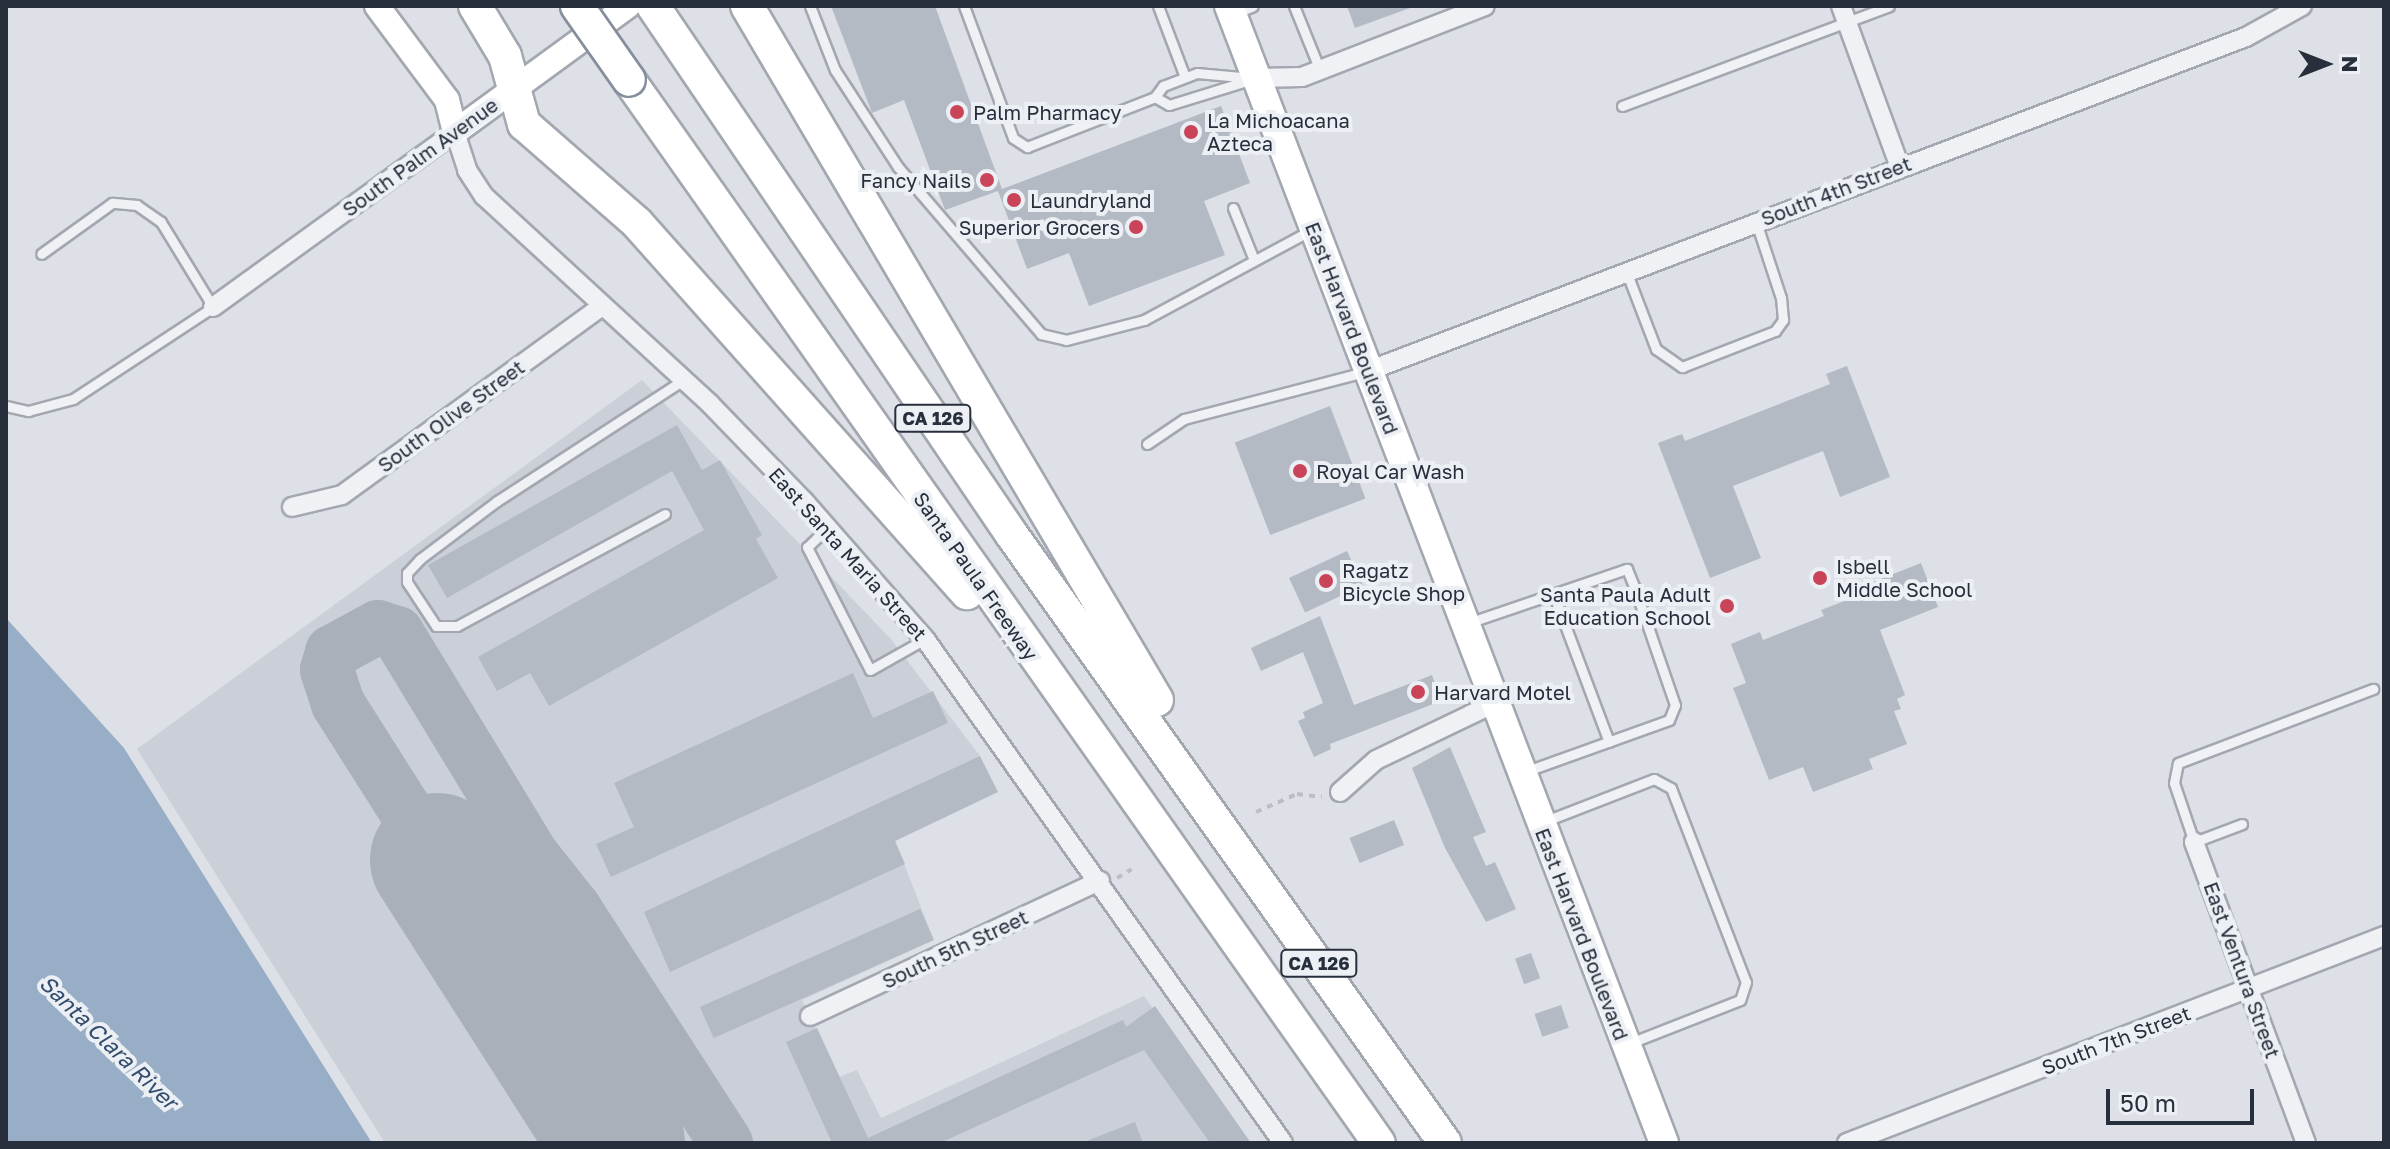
<!DOCTYPE html>
<html>
<head>
<meta charset="utf-8">
<style>
	body { margin:0 }
	#map { position:relative; width:2390px; height:1149px; overflow:hidden; background:#dde0e6; font-family:"Golos Text",sans-serif }
	div>[style] { position:absolute }
	.built>* { inset:0; background:#cbcfd8 }
	.water>* { inset:0; background:#98aec6 }
	.taxiway>* { height:54px; margin:-27px; padding:0 27px; transform-origin:27px; border-radius:27px; background:#aab0ba }
	.runway>* { height:134px; margin:-67px; padding:0 67px; transform-origin:67px; border-radius:67px; background:#aab0ba }
	.building>* { inset:0; background:#b4bac3; transform-origin:0 0 }
	.path>* { height:4px; margin-top:-2px; transform-origin:0; background:repeating-linear-gradient(90deg,#bbbec5 0 6px,transparent 0 12px) }
	.roads { filter:drop-shadow(2px 0 #a3a7b0) drop-shadow(-2px 0 #a3a7b0) drop-shadow(0 2px #a3a7b0) drop-shadow(0 -2px #a3a7b0) }
	.lane>* { height:9px; margin:-4.5px; padding:0 4.5px; transform-origin:4.5px; border-radius:4.5px; background:#eff1f5 }
	.street>* { height:18px; margin:-9px; padding:0 9px; transform-origin:9px; border-radius:9px; background:#eff1f5 }
	.secondary>* { height:24px; margin:-12px; padding:0 12px; transform-origin:12px; border-radius:12px; background:#fff }
	.primary>* { height:28px; margin:-14px; padding:0 14px; transform-origin:14px; border-radius:14px; background:#fff }
	.highway>* { height:32px; margin:-16px; padding:0 16px; transform-origin:16px; border-radius:16px; background:#fff }
	.bridges { filter:drop-shadow(2px 0 #858e9c) drop-shadow(-2px 0 #858e9c) drop-shadow(0 2px #858e9c) drop-shadow(0 -2px #858e9c) }
	.highway-bridge>* { height:32px; margin:-16px; padding:0 16px; transform-origin:16px; border-radius:16px; background:#fff }
	.dots>* { width:22px; height:22px; translate:-50% -50%; box-sizing:border-box; border:4px solid #eceff4; border-radius:50% }
	span { translate:-50% -50%; white-space:nowrap; text-align:center; line-height:1.15; -webkit-text-stroke:8px #eceff4; paint-order:stroke }
	.shield-label span { padding:2px 6px; background:#eceff4; border:2px solid; border-radius:6px; -webkit-text-stroke-width:0 }
	.shield-label { font-size:18px; color:#272e3c; font-weight:700 }
	.poi-label { font-size:20px; color:#272e3c }
	.left { translate:0 -50%; text-align:left }
	.right { translate:-100% -50%; text-align:right }
	.street-label { font-size:20px; color:#272e3c }
	.water-label { font-size:22px; color:#334d6e; font-style:italic }
	.frame { position:absolute; inset:0; border:8px solid #272e3c; pointer-events:none }
	.north { position:absolute; left:2286px; top:24px; width:80px; height:80px; -webkit-text-stroke:6px #eceff4; paint-order:stroke; rotate:90deg; font-size:22px; font-weight:700; line-height:32px; text-align:center; color:#272e3c }
	.north::after { content:''; display:block; margin:auto; width:28px; height:36px; background:#272e3c; clip-path:polygon(50% 0,100% 100%,50% 72%,0 100%) }
	.scale { position:absolute; left:2106px; top:1089px; width:148px; height:36px; box-sizing:border-box; border:4px solid #272e3c; border-top:0; padding-left:10px; font-size:24px; line-height:28px; white-space:nowrap; color:#272e3c; -webkit-text-stroke:6px #eceff4; paint-order:stroke }
</style>
</head>
<body>
<div id="map">
	<div class="built">
		<div style="clip-path:polygon(642px 380px,890px 638px,980px 756px,995px 793px,895px 841px,934px 940px,802px 1000px,839px 1077px,857px 1070px,881px 1118px,1144px 996px,1250px 1143px,385px 1143px,137px 749px)"></div>
	</div>
	<div class="water">
		<div style="clip-path:polygon(6px 618px,124px 748px,372px 1143px,6px 1143px)"></div>
	</div>
	<div class="taxiway">
		<div style="left:437px;top:860px;width:185px;rotate:-122.4deg"></div>
		<div style="left:338px;top:704px;width:36px;rotate:-108deg"></div>
		<div style="left:327px;top:670px;width:19px;rotate:-74deg"></div>
		<div style="left:332px;top:652px;width:52px;rotate:-28.5deg"></div>
		<div style="left:378px;top:627px;width:20px;rotate:18deg"></div>
		<div style="left:397px;top:633px;width:260px;rotate:58.7deg"></div>
		<div style="left:532px;top:855px;width:68px;rotate:51.6deg"></div>
		<div style="left:574px;top:908px;width:280px;rotate:57.1deg"></div>
	</div>
	<div class="runway">
		<div style="left:437px;top:860px;width:336px;rotate:57.4deg"></div>
	</div>
	<div class="building">
		<div style="clip-path:polygon(831px 6px,935px 6px,1002px 189px,1221px 106px,1250px 183px,1204px 201px,1225px 255px,1089px 306px,1069px 253px,1027px 269px,998px 191px,945px 210px,904px 100px,872px 113px)"></div>
		<div style="clip-path:polygon(1347px 6px,1410px 6px,1410px 8px,1355px 28px)"></div>
		<div style="clip-path:polygon(1847px 366px,1890px 477px,1840px 497px,1823px 451px,1733px 486px,1761px 558px,1710px 578px,1658px 443px,1682px 434px,1685px 441px,1830px 384px,1826px 374px)"></div>
		<div style="left:1330px;top:406px;width:99px;height:102px;rotate:69deg"></div>
		<div style="clip-path:polygon(677px 425px,702px 470px,720px 460px,762px 535px,756px 539px,778px 578px,549px 706px,530px 673px,497px 691px,478px 657px,704px 530px,672px 471px,447px 598px,428px 565px)"></div>
		<div style="left:1347px;top:551px;width:38px;height:64px;rotate:65deg"></div>
		<div style="clip-path:polygon(1921px 563px,1938px 607px,1880px 630px,1905px 695px,1897px 699px,1901px 709px,1894px 711px,1907px 744px,1869px 759px,1873px 769px,1813px 792px,1803px 767px,1769px 780px,1733px 688px,1746px 683px,1731px 644px,1760px 632px,1763px 640px,1824px 616px,1821px 610px,1876px 589px,1873px 582px)"></div>
		<div style="clip-path:polygon(1320px 616px,1354px 705px,1432px 675px,1441px 701px,1330px 744px,1331px 749px,1314px 757px,1298px 721px,1305px 718px,1303px 712px,1323px 703px,1303px 652px,1261px 671px,1251px 648px)"></div>
		<div style="clip-path:polygon(853px 673px,873px 718px,933px 691px,948px 723px,611px 877px,596px 844px,634px 827px,614px 783px)"></div>
		<div style="clip-path:polygon(1450px 747px,1486px 832px,1473px 837px,1486px 866px,1495px 862px,1516px 909px,1486px 922px,1445px 848px,1412px 768px)"></div>
		<div style="clip-path:polygon(980px 756px,998px 792px,895px 841px,905px 864px,670px 972px,644px 912px)"></div>
		<div style="left:1394px;top:820px;width:27px;height:48px;rotate:68deg"></div>
		<div style="left:920px;top:909px;width:34px;height:241px;rotate:66deg"></div>
		<div style="left:1531px;top:953px;width:27px;height:17px;rotate:70deg"></div>
		<div style="left:1561px;top:1005px;width:24px;height:28px;rotate:71deg"></div>
		<div style="clip-path:polygon(1155px 1006px,1251px 1143px,1210px 1143px,1144px 1050px,940px 1143px,832px 1143px,786px 1042px,817px 1028px,868px 1138px,1123px 1020px,1126px 1027px)"></div>
		<div style="clip-path:polygon(1135px 1122px,1143px 1143px,1084px 1143px,1084px 1142px)"></div>
	</div>
	<div class="path">
		<div style="left:1256px;top:812px;width:45px;rotate:-23.7deg"></div>
		<div style="left:1297px;top:794px;width:25px;rotate:7deg"></div>
		<div style="left:1117px;top:878px;width:17px;rotate:-31deg"></div>
	</div>
	<div class="roads">
		<div class="lane">
			<div style="left:810px;top:6px;width:69px;rotate:68.7deg"></div>
			<div style="left:835px;top:70px;width:116px;rotate:57deg"></div>
			<div style="left:898px;top:167px;width:220px;rotate:49.4deg"></div>
			<div style="left:1041px;top:334px;width:26px;rotate:13deg"></div>
			<div style="left:1066px;top:340px;width:81px;rotate:-14.4deg"></div>
			<div style="left:1144px;top:320px;width:190px;rotate:-28.3deg"></div>
			<div style="left:964px;top:6px;width:141px;rotate:69.6deg"></div>
			<div style="left:1013px;top:138px;width:17px;rotate:33deg"></div>
			<div style="left:1027px;top:147px;width:137px;rotate:-21.3deg"></div>
			<div style="left:1155px;top:97px;width:14px;rotate:-54deg"></div>
			<div style="left:1163px;top:86px;width:36px;rotate:-21deg"></div>
			<div style="left:1197px;top:73px;width:55px;rotate:5.2deg"></div>
			<div style="left:1158px;top:6px;width:76px;rotate:69.2deg"></div>
			<div style="left:1294px;top:6px;width:67px;rotate:68deg"></div>
			<div style="left:1236px;top:13px;width:18px;rotate:-22deg"></div>
			<div style="left:1155px;top:97px;width:16px;rotate:30deg"></div>
			<div style="left:1169px;top:105px;width:85px;rotate:-17.2deg"></div>
			<div style="left:1622px;top:106px;width:285px;rotate:-20.5deg"></div>
			<div style="left:1233px;top:208px;width:56px;rotate:68deg"></div>
			<div style="left:1626px;top:271px;width:84px;rotate:69deg"></div>
			<div style="left:1656px;top:349px;width:32px;rotate:35deg"></div>
			<div style="left:1682px;top:367px;width:100px;rotate:-21.2deg"></div>
			<div style="left:1775px;top:331px;width:14px;rotate:-54deg"></div>
			<div style="left:1783px;top:320px;width:22px;rotate:-95deg"></div>
			<div style="left:1781px;top:298px;width:80px;rotate:-108.2deg"></div>
			<div style="left:6px;top:406px;width:23px;rotate:13deg"></div>
			<div style="left:28px;top:411px;width:47px;rotate:-14.9deg"></div>
			<div style="left:73px;top:399px;width:168px;rotate:-33.3deg"></div>
			<div style="left:213px;top:307px;width:100px;rotate:-121.5deg"></div>
			<div style="left:161px;top:222px;width:29px;rotate:-145deg"></div>
			<div style="left:137px;top:205px;width:25px;rotate:-175deg"></div>
			<div style="left:112px;top:203px;width:87px;rotate:144.3deg"></div>
			<div style="left:1147px;top:444px;width:45px;rotate:-34deg"></div>
			<div style="left:1184px;top:419px;width:187px;rotate:-14.6deg"></div>
			<div style="left:665px;top:514px;width:236px;rotate:151.7deg"></div>
			<div style="left:457px;top:626px;width:21px;rotate:180deg"></div>
			<div style="left:436px;top:626px;width:53px;rotate:-123.4deg"></div>
			<div style="left:407px;top:582px;width:9px;rotate:-90deg"></div>
			<div style="left:407px;top:573px;width:19px;rotate:-47deg"></div>
			<div style="left:420px;top:559px;width:96px;rotate:-37deg"></div>
			<div style="left:497px;top:501px;width:222px;rotate:-33deg"></div>
			<div style="left:828px;top:527px;width:29px;rotate:136deg"></div>
			<div style="left:807px;top:547px;width:138px;rotate:62.9deg"></div>
			<div style="left:870px;top:670px;width:63px;rotate:-29.4deg"></div>
			<div style="left:1553px;top:593px;width:159px;rotate:69.4deg"></div>
			<div style="left:1468px;top:623px;width:168px;rotate:-18.8deg"></div>
			<div style="left:1627px;top:569px;width:18px;rotate:68deg"></div>
			<div style="left:1634px;top:586px;width:126px;rotate:71deg"></div>
			<div style="left:1675px;top:705px;width:16px;rotate:112deg"></div>
			<div style="left:1669px;top:720px;width:154px;rotate:160.3deg"></div>
			<div style="left:1543px;top:822px;width:119px;rotate:-21.2deg"></div>
			<div style="left:1654px;top:779px;width:19px;rotate:28deg"></div>
			<div style="left:1671px;top:788px;width:208px;rotate:68.9deg"></div>
			<div style="left:1746px;top:982px;width:19px;rotate:108deg"></div>
			<div style="left:1740px;top:1000px;width:120px;rotate:158.6deg"></div>
			<div style="left:2242px;top:824px;width:51px;rotate:159.4deg"></div>
			<div style="left:2194px;top:842px;width:62px;rotate:-108.7deg"></div>
			<div style="left:2174px;top:783px;width:20px;rotate:-79deg"></div>
			<div style="left:2178px;top:763px;width:209px;rotate:-20.8deg"></div>
		</div>
		<div class="street">
			<div style="left:1841px;top:6px;width:171px;rotate:69.9deg"></div>
			<div style="left:1257px;top:78px;width:45px;rotate:-1.3deg"></div>
			<div style="left:1302px;top:77px;width:196px;rotate:-21.2deg"></div>
			<div style="left:213px;top:307px;width:299px;rotate:-35.9deg"></div>
			<div style="left:455px;top:132px;width:40px;rotate:72deg"></div>
			<div style="left:467px;top:170px;width:31px;rotate:57deg"></div>
			<div style="left:484px;top:196px;width:307px;rotate:42.6deg"></div>
			<div style="left:710px;top:404px;width:135px;rotate:45.9deg"></div>
			<div style="left:804px;top:501px;width:184px;rotate:48.8deg"></div>
			<div style="left:925px;top:639px;width:618px;rotate:54.61deg"></div>
			<div style="left:1368px;top:371px;width:939px;rotate:-20.83deg"></div>
			<div style="left:2246px;top:37px;width:64px;rotate:-29deg"></div>
			<div style="left:292px;top:507px;width:51px;rotate:-13.5deg"></div>
			<div style="left:342px;top:495px;width:321px;rotate:-36deg"></div>
			<div style="left:1340px;top:792px;width:48px;rotate:-41.6deg"></div>
			<div style="left:1376px;top:760px;width:132px;rotate:-25.6deg"></div>
			<div style="left:2194px;top:842px;width:321px;rotate:69.6deg"></div>
			<div style="left:810px;top:1016px;width:320px;rotate:-25deg"></div>
			<div style="left:1847px;top:1143px;width:576px;rotate:-21.08deg"></div>
		</div>
		<div class="secondary">
			<div style="left:377px;top:6px;width:117px;rotate:53.3deg"></div>
			<div style="left:447px;top:100px;width:33px;rotate:76deg"></div>
			<div style="left:455px;top:132px;width:214px;rotate:-36.1deg"></div>
		</div>
		<div class="primary">
			<div style="left:1229px;top:6px;width:1217px;rotate:69.06deg"></div>
		</div>
		<div class="highway">
			<div style="left:475px;top:6px;width:58px;rotate:59deg"></div>
			<div style="left:505px;top:56px;width:71px;rotate:74.4deg"></div>
			<div style="left:524px;top:124px;width:150px;rotate:41.2deg"></div>
			<div style="left:637px;top:223px;width:496px;rotate:48.3deg"></div>
			<div style="left:653px;top:6px;width:639px;rotate:55.84deg"></div>
			<div style="left:1012px;top:535px;width:746px;rotate:54.54deg"></div>
			<div style="left:747px;top:6px;width:806px;rotate:59.43deg"></div>
			<div style="left:629px;top:80px;width:1301px;rotate:54.8deg"></div>
		</div>
	</div>
	<div class="bridges">
		<div class="highway-bridge">
			<div style="left:577px;top:6px;width:90px;rotate:54.9deg"></div>
		</div>
	</div>
	<div class="dots">
		<div style="left:957px;top:112px;background:#c94458"></div>
		<div style="left:1191px;top:132px;background:#c94458"></div>
		<div style="left:987px;top:180px;background:#c94458"></div>
		<div style="left:1014px;top:200px;background:#c94458"></div>
		<div style="left:1136px;top:227px;background:#c94458"></div>
		<div style="left:1300px;top:471px;background:#c94458"></div>
		<div style="left:1820px;top:578px;background:#c94458"></div>
		<div style="left:1326px;top:581px;background:#c94458"></div>
		<div style="left:1727px;top:606px;background:#c94458"></div>
		<div style="left:1418px;top:692px;background:#c94458"></div>
	</div>
	<div class="shield-label">
		<span style="left:933px;top:418px">CA 126</span>
		<span style="left:1319px;top:963px">CA 126</span>
	</div>
	<div class="poi-label">
		<span class="left" style="left:973px;top:112px">Palm Pharmacy</span>
		<span class="left" style="left:1207px;top:132px">La Michoacana<br>Azteca</span>
		<span class="right" style="left:971px;top:180px">Fancy Nails</span>
		<span class="left" style="left:1030px;top:200px">Laundryland</span>
		<span class="right" style="left:1120px;top:227px">Superior Grocers</span>
		<span class="left" style="left:1316px;top:471px">Royal Car Wash</span>
		<span class="left" style="left:1836px;top:578px">Isbell<br>Middle School</span>
		<span class="left" style="left:1342px;top:582px">Ragatz<br>Bicycle Shop</span>
		<span class="right" style="left:1711px;top:606px">Santa Paula Adult<br>Education School</span>
		<span class="left" style="left:1434px;top:692px">Harvard Motel</span>
	</div>
	<div class="street-label">
		<span style="left:420px;top:157px;rotate:-36deg">South Palm Avenue</span>
		<span style="left:1836px;top:191px;rotate:-21deg">South 4th Street</span>
		<span style="left:1352px;top:328px;rotate:69deg">East Harvard Boulevard</span>
		<span style="left:451px;top:416px;rotate:-36deg">South Olive Street</span>
		<span style="left:848px;top:554px;rotate:48deg">East Santa Maria Street</span>
		<span style="left:976px;top:576px;rotate:55deg">Santa Paula Freeway</span>
		<span style="left:1582px;top:934px;rotate:69deg">East Harvard Boulevard</span>
		<span style="left:955px;top:949px;rotate:-25deg">South 5th Street</span>
		<span style="left:2242px;top:970px;rotate:70deg">East Ventura Street</span>
		<span style="left:2116px;top:1040px;rotate:-21deg">South 7th Street</span>
	</div>
	<div class="water-label">
		<span style="left:109px;top:1042px;rotate:44deg">Santa Clara River</span>
	</div>
	<div class="frame"></div>
	<div class="north">N</div>
	<div class="scale">50 m</div>
</div>
</body>
</html>
